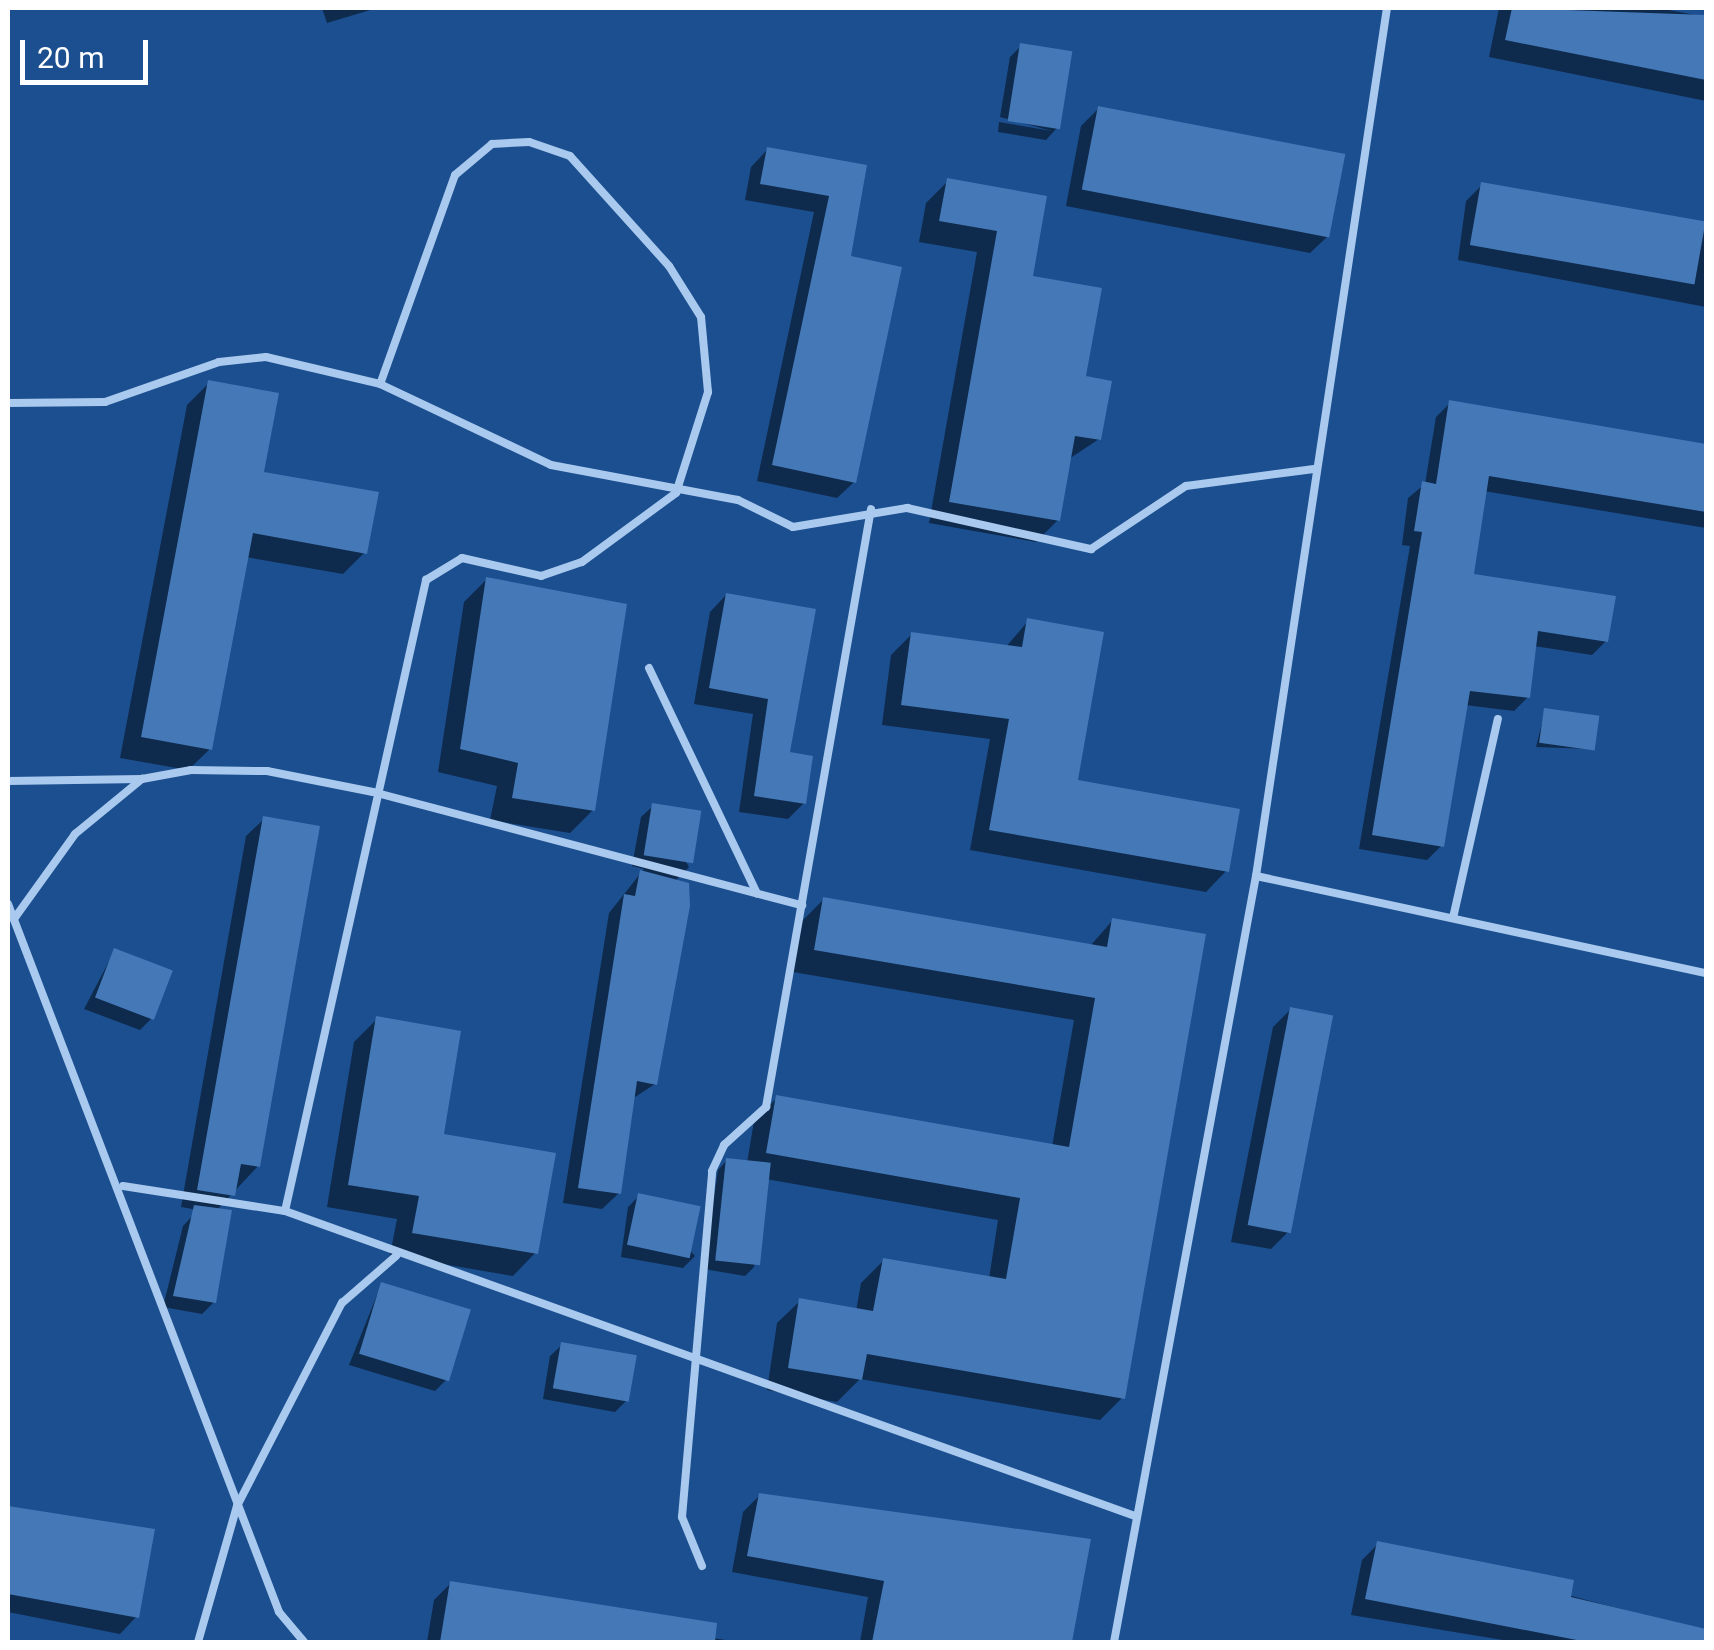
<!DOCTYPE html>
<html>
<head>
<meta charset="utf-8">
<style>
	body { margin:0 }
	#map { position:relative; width:1714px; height:1650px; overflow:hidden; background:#1b4f8f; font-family:Roboto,sans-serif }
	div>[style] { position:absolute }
	.shadow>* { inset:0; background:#0007 }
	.building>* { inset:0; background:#4478b7; transform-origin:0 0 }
	.lane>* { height:8px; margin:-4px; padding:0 4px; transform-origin:4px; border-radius:4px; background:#a9c9ee }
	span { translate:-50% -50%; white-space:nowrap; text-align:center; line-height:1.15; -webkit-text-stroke:9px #1b4f8f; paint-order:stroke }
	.frame { position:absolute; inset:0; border:10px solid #fff; pointer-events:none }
	.scale { position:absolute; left:20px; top:40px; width:128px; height:45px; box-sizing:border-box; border:5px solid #fff; border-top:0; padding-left:12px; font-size:30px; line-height:35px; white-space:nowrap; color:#fff; -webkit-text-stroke:8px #1b4f8f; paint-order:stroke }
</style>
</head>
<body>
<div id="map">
	<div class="shadow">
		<div style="clip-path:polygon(322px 8px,377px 8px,327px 23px)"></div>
		<div style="clip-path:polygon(1499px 8px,1658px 8px,1706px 17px,1706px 101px,1489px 57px)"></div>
		<div style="clip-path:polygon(1021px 46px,1057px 128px,1046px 140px,998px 132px,999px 122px,1052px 131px,1000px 117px,1010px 57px)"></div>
		<div style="clip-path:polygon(1099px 108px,1328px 236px,1310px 253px,1066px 206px,1081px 126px)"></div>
		<div style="clip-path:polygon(767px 150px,864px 167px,848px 258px,854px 482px,837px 498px,757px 481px,814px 212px,745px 200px,751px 167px)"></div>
		<div style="clip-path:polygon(948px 181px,1044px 198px,1030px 278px,1084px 378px,1099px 439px,1069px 459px,1058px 520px,1036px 542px,929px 523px,977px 252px,919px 242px,926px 203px)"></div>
		<div style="clip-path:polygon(1482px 185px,1706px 223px,1706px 307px,1458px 260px,1466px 201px)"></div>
		<div style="clip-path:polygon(209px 383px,261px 474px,365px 552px,343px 574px,246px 557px,210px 749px,188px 770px,120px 758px,187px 405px)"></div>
		<div style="clip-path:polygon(1450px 403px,1706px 447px,1706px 528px,1484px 491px,1471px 576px,1606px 641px,1592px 655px,1534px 646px,1528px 697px,1514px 711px,1465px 705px,1441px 846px,1427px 860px,1359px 849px,1410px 546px,1402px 545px,1408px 498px,1425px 484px,1436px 417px)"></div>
		<div style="clip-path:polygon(487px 579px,593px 810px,570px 833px,490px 820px,497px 786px,438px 772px,464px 602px)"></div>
		<div style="clip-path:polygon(726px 595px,813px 611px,788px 754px,804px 803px,788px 819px,739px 812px,753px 714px,694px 704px,710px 612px)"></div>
		<div style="clip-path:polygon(1028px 621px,1075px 783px,1226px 871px,1206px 892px,970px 850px,990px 739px,882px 725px,891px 655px,912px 634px,1006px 647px)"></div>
		<div style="clip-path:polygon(1545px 711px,1592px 749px,1536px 747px)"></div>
		<div style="clip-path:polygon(653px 806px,689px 867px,674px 882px,655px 1084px,632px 1099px,619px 1193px,602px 1209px,563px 1203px,609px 913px,644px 869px,632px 866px,641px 817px)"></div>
		<div style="clip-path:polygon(264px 819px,258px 1166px,214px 1213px,214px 1302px,202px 1314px,163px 1307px,183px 1226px,198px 1210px,181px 1207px,246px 836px)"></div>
		<div style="clip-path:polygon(824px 899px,1090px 946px,1113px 920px,1122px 1398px,1100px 1420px,860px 1379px,837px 1402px,767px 1390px,777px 1323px,800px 1301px,856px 1311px,861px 1283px,884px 1260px,989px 1279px,998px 1220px,766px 1179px,754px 1267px,745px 1276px,704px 1269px,718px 1170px,727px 1160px,747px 1163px,754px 1121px,777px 1098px,1052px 1147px,1074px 1020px,793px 972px,801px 922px)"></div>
		<div style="clip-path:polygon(115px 950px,151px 1019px,140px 1030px,84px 1009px)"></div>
		<div style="clip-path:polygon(1291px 1009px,1288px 1232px,1271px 1249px,1231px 1242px,1273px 1027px)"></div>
		<div style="clip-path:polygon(377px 1019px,441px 1136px,536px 1252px,513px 1276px,390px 1255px,397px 1219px,327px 1207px,354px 1042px)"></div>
		<div style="clip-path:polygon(639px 1196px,695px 1256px,683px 1268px,621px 1257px,628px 1207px)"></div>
		<div style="clip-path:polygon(381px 1285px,447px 1379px,435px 1391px,349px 1365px)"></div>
		<div style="clip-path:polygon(562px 1345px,627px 1400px,615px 1412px,543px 1399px,550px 1356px)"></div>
		<div style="clip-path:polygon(760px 1495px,1088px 1541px,1069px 1642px,860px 1642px,868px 1597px,732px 1572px,743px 1512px)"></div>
		<div style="clip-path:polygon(8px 1509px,152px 1532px,137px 1616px,120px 1634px,8px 1612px)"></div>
		<div style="clip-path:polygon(1378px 1544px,1676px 1624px,1671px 1642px,1515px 1642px,1351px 1615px,1362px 1560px)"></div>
		<div style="clip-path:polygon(451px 1583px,662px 1630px,738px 1642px,427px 1642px,434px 1600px)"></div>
	</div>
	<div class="building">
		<div style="clip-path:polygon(1512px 8px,1706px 15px,1706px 80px,1505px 40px)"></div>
		<div style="left:1020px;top:43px;width:53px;height:79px;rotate:9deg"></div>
		<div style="left:1098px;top:106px;width:252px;height:85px;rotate:11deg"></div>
		<div style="clip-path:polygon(767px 147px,867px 165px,851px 256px,902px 267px,856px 483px,772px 465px,829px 196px,760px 184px)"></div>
		<div style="clip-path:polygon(947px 178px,1047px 196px,1033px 276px,1102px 288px,1086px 376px,1112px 381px,1101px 440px,1075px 436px,1060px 521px,949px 502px,997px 231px,939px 221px)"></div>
		<div style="left:1481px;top:182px;width:228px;height:64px;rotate:10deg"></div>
		<div style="clip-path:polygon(208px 380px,279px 393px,264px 472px,379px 492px,367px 554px,253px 533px,212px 750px,141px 737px)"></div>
		<div style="clip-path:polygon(1449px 400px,1706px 444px,1706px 512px,1489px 476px,1474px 574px,1616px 596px,1608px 642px,1538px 631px,1530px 698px,1470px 691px,1444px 847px,1372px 835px,1422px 532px,1414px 531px,1422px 481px,1436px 484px)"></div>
		<div style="clip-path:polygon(486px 577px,627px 604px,595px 811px,512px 798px,518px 763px,460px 749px)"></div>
		<div style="clip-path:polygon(726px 593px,816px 609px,790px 752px,813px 756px,806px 804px,754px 796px,768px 699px,709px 688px)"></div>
		<div style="clip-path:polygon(1027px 618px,1104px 632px,1078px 780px,1240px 809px,1229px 872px,989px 830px,1009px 719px,901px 705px,911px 632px,1022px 647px)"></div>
		<div style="left:1544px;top:708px;width:56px;height:35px;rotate:8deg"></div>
		<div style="left:652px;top:803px;width:50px;height:53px;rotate:9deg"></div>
		<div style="clip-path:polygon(263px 816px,320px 826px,260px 1167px,241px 1164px,235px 1196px,197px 1190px)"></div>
		<div style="clip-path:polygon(640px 870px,689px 883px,690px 906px,657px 1085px,637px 1081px,621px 1194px,578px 1188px,624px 894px,635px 896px)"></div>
		<div style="clip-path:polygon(823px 897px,1107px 947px,1112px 918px,1206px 934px,1125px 1399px,867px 1354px,862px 1380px,788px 1368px,799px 1298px,873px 1311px,883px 1258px,1006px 1279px,1020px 1198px,766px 1153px,776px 1095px,1069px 1147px,1095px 998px,814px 950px)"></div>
		<div style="left:114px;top:948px;width:63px;height:53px;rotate:21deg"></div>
		<div style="left:1290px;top:1007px;width:44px;height:222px;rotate:11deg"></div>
		<div style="clip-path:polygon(376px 1016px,461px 1031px,444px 1134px,556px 1153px,538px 1254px,412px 1233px,419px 1196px,348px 1185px)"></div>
		<div style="left:726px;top:1158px;width:45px;height:103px;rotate:6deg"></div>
		<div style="left:638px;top:1193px;width:64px;height:53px;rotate:12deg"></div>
		<div style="clip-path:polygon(194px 1205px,232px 1210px,216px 1303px,173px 1296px)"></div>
		<div style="left:381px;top:1282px;width:94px;height:75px;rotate:17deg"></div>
		<div style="left:561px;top:1342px;width:77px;height:47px;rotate:10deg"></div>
		<div style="clip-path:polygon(759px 1493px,1091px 1539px,1072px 1642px,872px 1642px,884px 1581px,747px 1556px)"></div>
		<div style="clip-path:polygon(8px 1506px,155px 1529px,139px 1618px,8px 1594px)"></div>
		<div style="clip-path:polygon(1377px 1541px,1574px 1580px,1571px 1597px,1706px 1629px,1706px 1642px,1587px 1642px,1365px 1599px)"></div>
		<div style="clip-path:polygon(450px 1581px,717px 1623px,715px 1642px,440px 1642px)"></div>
	</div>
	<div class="lane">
		<div style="left:8px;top:403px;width:97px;rotate:-0.6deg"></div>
		<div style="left:105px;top:402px;width:121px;rotate:-19.3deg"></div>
		<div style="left:219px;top:362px;width:47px;rotate:-6.1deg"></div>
		<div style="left:266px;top:357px;width:117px;rotate:13.3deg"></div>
		<div style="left:380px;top:384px;width:189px;rotate:25.3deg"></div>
		<div style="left:551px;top:465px;width:190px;rotate:10.6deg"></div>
		<div style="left:738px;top:500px;width:61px;rotate:26.1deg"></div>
		<div style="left:793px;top:527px;width:116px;rotate:-9.5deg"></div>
		<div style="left:907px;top:508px;width:189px;rotate:12.6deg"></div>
		<div style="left:1091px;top:549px;width:114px;rotate:-33.6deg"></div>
		<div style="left:1186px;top:486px;width:129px;rotate:-7.6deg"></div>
		<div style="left:649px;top:668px;width:250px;rotate:64.4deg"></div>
		<div style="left:8px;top:781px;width:134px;rotate:-0.9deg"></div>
		<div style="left:1256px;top:876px;width:460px;rotate:12.2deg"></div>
		<div style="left:8px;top:904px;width:758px;rotate:69.05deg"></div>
		<div style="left:279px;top:1612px;width:39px;rotate:50deg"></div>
		<div style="left:1453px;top:918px;width:204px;rotate:-77.3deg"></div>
		<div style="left:14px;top:919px;width:105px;rotate:-54.3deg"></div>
		<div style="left:75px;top:834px;width:87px;rotate:-39.4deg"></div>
		<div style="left:142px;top:779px;width:50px;rotate:-10.4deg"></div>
		<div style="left:191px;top:770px;width:76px;rotate:0.8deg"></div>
		<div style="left:267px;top:771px;width:108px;rotate:11.2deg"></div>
		<div style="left:373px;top:792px;width:444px;rotate:14.8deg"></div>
		<div style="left:123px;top:1186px;width:164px;rotate:8.8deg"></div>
		<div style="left:285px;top:1211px;width:903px;rotate:19.74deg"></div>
		<div style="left:285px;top:1211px;width:647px;rotate:-77.4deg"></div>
		<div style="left:426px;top:580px;width:42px;rotate:-31.4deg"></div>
		<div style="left:462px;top:558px;width:81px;rotate:12.8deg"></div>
		<div style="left:541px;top:576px;width:43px;rotate:-18.9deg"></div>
		<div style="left:582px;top:562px;width:117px;rotate:-36.3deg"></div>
		<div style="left:676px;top:493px;width:106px;rotate:-72.4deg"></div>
		<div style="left:708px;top:392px;width:75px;rotate:-95.3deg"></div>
		<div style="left:701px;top:317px;width:60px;rotate:-122.1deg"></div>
		<div style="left:669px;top:266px;width:148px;rotate:-132deg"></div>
		<div style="left:570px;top:156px;width:43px;rotate:-161.1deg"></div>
		<div style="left:529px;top:142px;width:37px;rotate:177deg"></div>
		<div style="left:492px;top:144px;width:48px;rotate:140deg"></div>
		<div style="left:455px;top:175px;width:222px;rotate:109.7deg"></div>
		<div style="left:702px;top:1566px;width:53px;rotate:-112.2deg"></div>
		<div style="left:682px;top:1517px;width:347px;rotate:-85deg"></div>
		<div style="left:712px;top:1171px;width:29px;rotate:-65deg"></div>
		<div style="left:724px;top:1145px;width:57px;rotate:-42.1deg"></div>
		<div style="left:766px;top:1107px;width:607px;rotate:-80.04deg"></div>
		<div style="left:198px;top:1642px;width:141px;rotate:-74deg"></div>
		<div style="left:237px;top:1506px;width:229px;rotate:-62.7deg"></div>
		<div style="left:342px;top:1303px;width:72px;rotate:-41deg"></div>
		<div style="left:1114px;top:1642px;width:779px;rotate:-79.5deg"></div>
		<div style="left:1256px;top:876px;width:878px;rotate:-81.42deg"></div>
	</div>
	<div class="frame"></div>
	<div class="scale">20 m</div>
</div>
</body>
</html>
